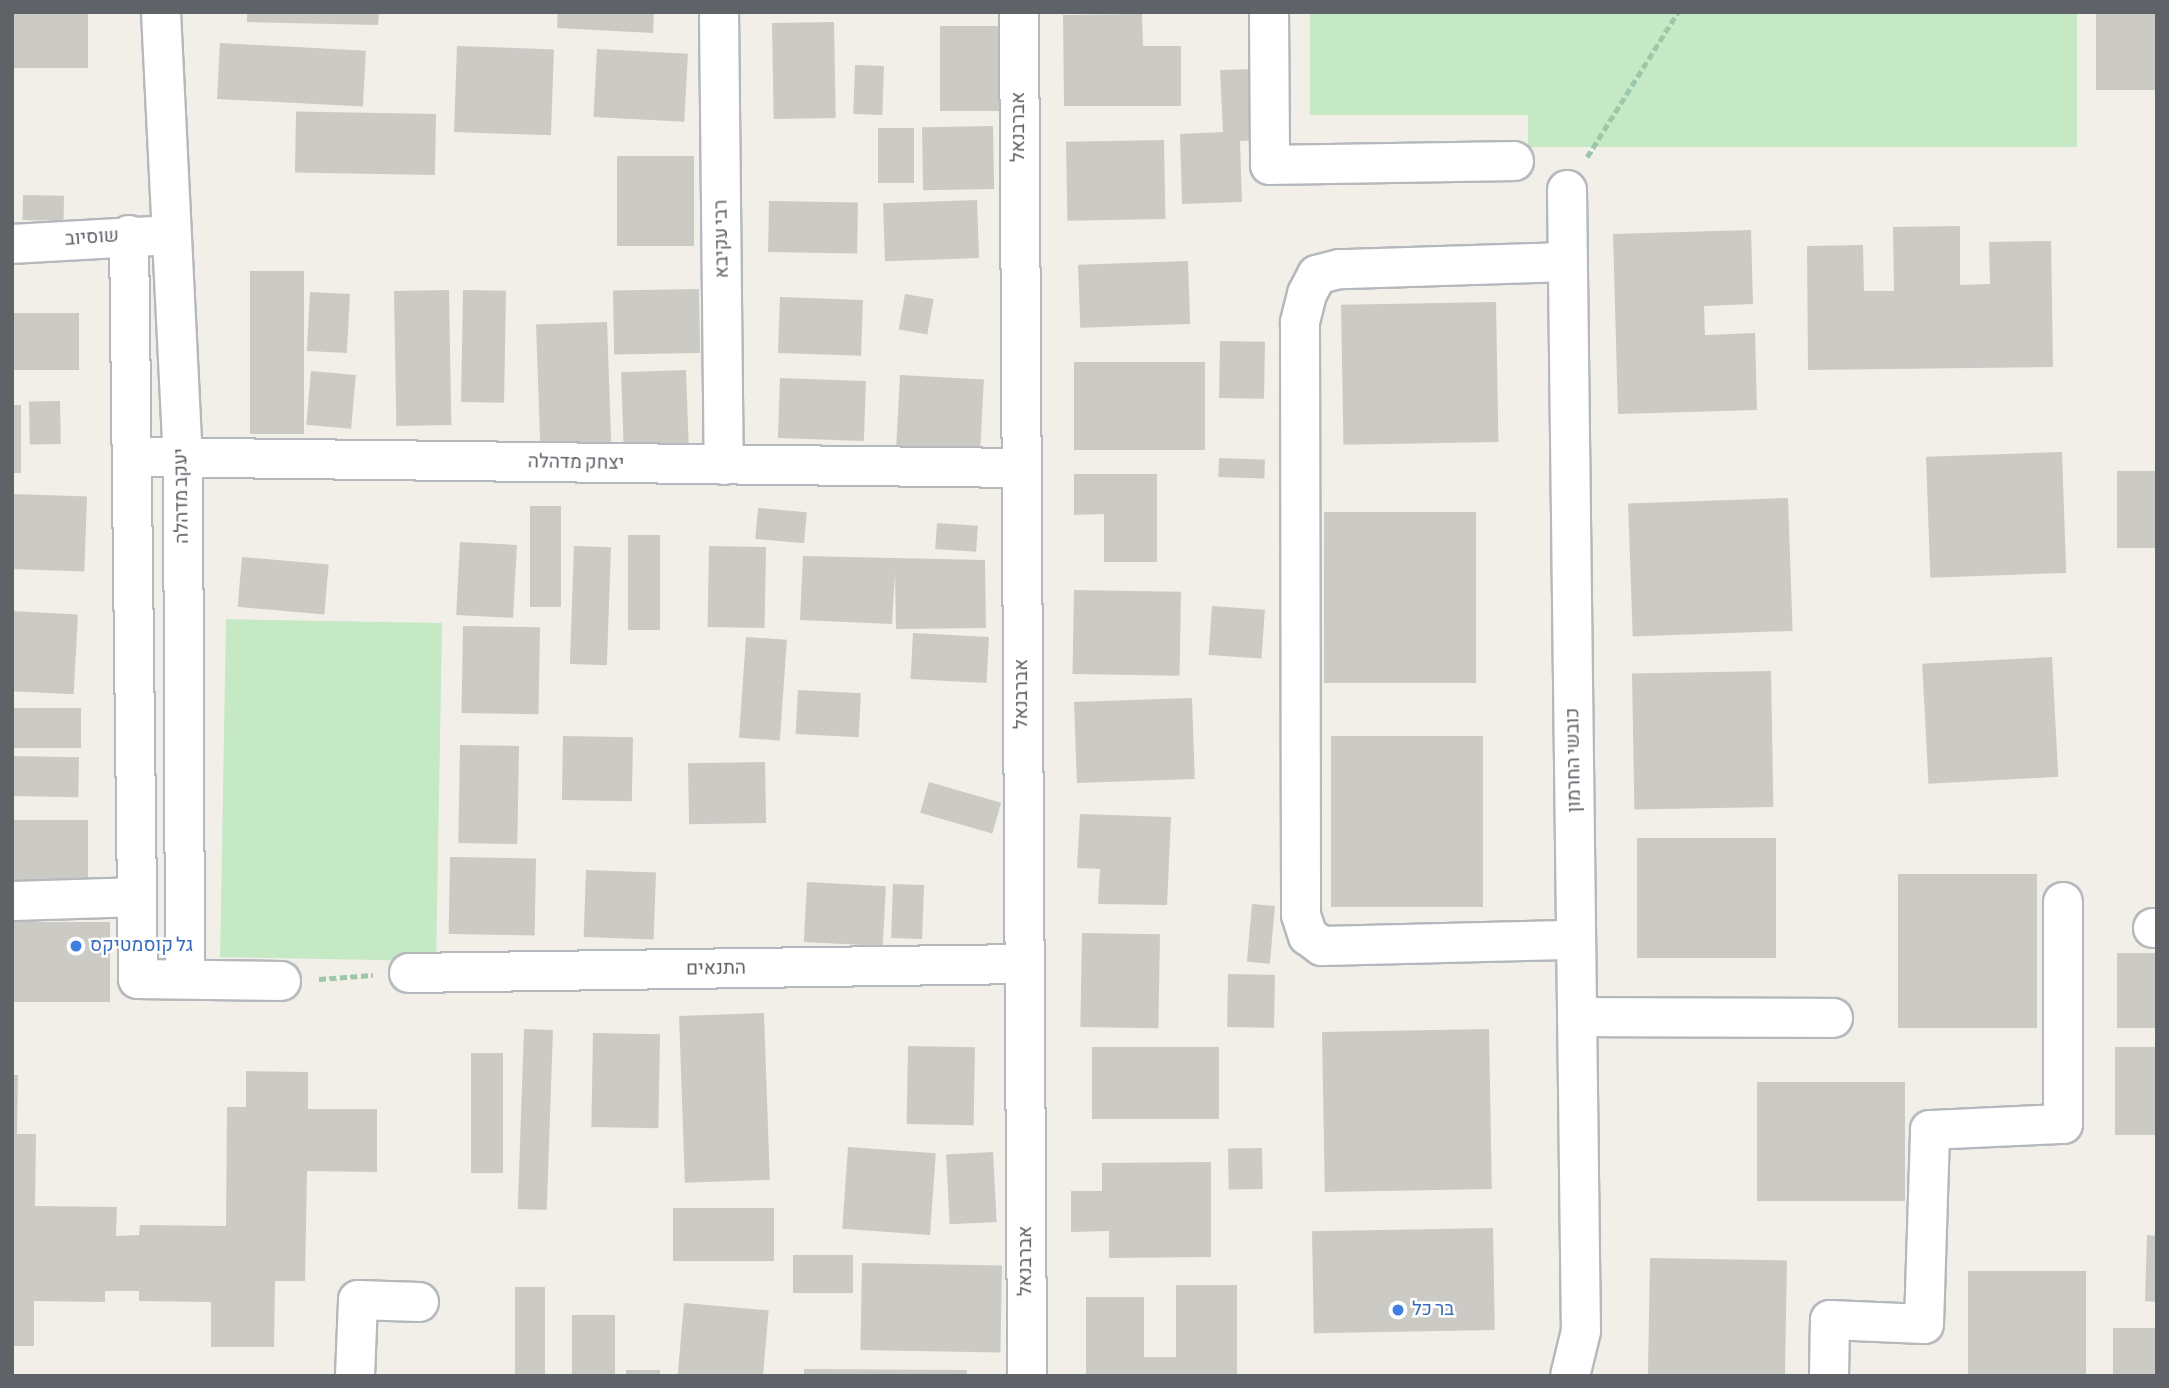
<!DOCTYPE html>
<html>
<head>
<meta charset="utf-8">
<style>
	body { margin:0 }
	#map { position:relative; width:2169px; height:1388px; overflow:hidden; background:#f1efe8; font-family:"Sofia Sans Condensed",Heebo,sans-serif }
	div>[style] { position:absolute }
	.green>* { inset:0; background:#c5e8c5; transform-origin:0 0 }
	.building>* { inset:0; background:#cccac5; transform-origin:0 0 }
	.path>* { height:4.5px; margin-top:-2.25px; transform-origin:0; background:repeating-linear-gradient(90deg,#9cc7a9 0 7px,transparent 0 10.5px) }
	.roads { filter:drop-shadow(2px 0 #b5b8bc) drop-shadow(-2px 0 #b5b8bc) drop-shadow(0 2px #b5b8bc) drop-shadow(0 -2px #b5b8bc) }
	.minor>* { height:38px; margin:-19px; padding:0 19px; transform-origin:19px; border-radius:19px; background:#fff }
	.dots>* { width:19px; height:19px; translate:-50% -50%; box-sizing:border-box; border:4px solid #fff; border-radius:50% }
	span { translate:-50% -50%; white-space:nowrap; text-align:center; line-height:1.15; -webkit-text-stroke:5px #fff; paint-order:stroke }
	.street-label { font-size:19px; color:#5f6368 }
	.shop-label { font-size:19px; color:#366cbe }
	.left { translate:0 -50%; text-align:left }
	.frame { position:absolute; inset:0; border:14px solid #5f6368; pointer-events:none }
</style>
</head>
<body>
<div id="map">
	<div class="green">
		<div style="clip-path:polygon(1310px 12px,2077px 12px,2077px 147px,1528px 147px,1528px 115px,1310px 115px)"></div>
		<div style="left:442px;top:623px;width:338px;height:216px;rotate:91deg"></div>
	</div>
	<div class="building">
		<div style="left:12px;top:12px;width:76px;height:56px"></div>
		<div style="clip-path:polygon(247px 12px,379px 12px,378px 25px,247px 22px)"></div>
		<div style="clip-path:polygon(558px 12px,654px 12px,653px 33px,557px 28px)"></div>
		<div style="left:2096px;top:12px;width:61px;height:78px"></div>
		<div style="clip-path:polygon(1142px 14px,1143px 46px,1181px 46px,1181px 106px,1064px 106px,1063px 15px)"></div>
		<div style="left:834px;top:22px;width:96px;height:62px;rotate:89deg"></div>
		<div style="left:940px;top:26px;width:60px;height:85px"></div>
		<div style="left:220px;top:43px;width:146px;height:56px;rotate:3deg"></div>
		<div style="left:457px;top:46px;width:97px;height:86px;rotate:2deg"></div>
		<div style="left:597px;top:49px;width:91px;height:68px;rotate:3deg"></div>
		<div style="left:855px;top:65px;width:29px;height:49px;rotate:2deg"></div>
		<div style="clip-path:polygon(1254px 69px,1256px 140px,1240px 141px,1242px 202px,1182px 204px,1180px 134px,1223px 132px,1220px 70px)"></div>
		<div style="left:436px;top:114px;width:61px;height:140px;rotate:91deg"></div>
		<div style="left:993px;top:126px;width:63px;height:71px;rotate:89deg"></div>
		<div style="left:878px;top:128px;width:36px;height:55px"></div>
		<div style="left:1164px;top:140px;width:79px;height:98px;rotate:89deg"></div>
		<div style="left:617px;top:156px;width:77px;height:90px"></div>
		<div style="left:23px;top:195px;width:41px;height:25px;rotate:1deg"></div>
		<div style="left:977px;top:200px;width:58px;height:94px;rotate:88deg"></div>
		<div style="left:769px;top:201px;width:89px;height:51px;rotate:1deg"></div>
		<div style="clip-path:polygon(1960px 226px,1960px 285px,1990px 284px,1989px 242px,2051px 241px,2053px 367px,1808px 370px,1807px 246px,1863px 245px,1864px 291px,1894px 291px,1893px 227px)"></div>
		<div style="clip-path:polygon(1751px 230px,1753px 304px,1704px 306px,1705px 335px,1755px 333px,1757px 410px,1618px 414px,1613px 234px)"></div>
		<div style="left:1188px;top:261px;width:63px;height:110px;rotate:88deg"></div>
		<div style="left:250px;top:271px;width:54px;height:163px"></div>
		<div style="left:699px;top:289px;width:64px;height:86px;rotate:89deg"></div>
		<div style="left:449px;top:290px;width:135px;height:55px;rotate:89deg"></div>
		<div style="left:463px;top:290px;width:43px;height:112px;rotate:1deg"></div>
		<div style="left:310px;top:292px;width:40px;height:59px;rotate:3deg"></div>
		<div style="left:905px;top:294px;width:29px;height:36px;rotate:10deg"></div>
		<div style="left:780px;top:297px;width:83px;height:56px;rotate:2deg"></div>
		<div style="left:1496px;top:302px;width:140px;height:155px;rotate:89deg"></div>
		<div style="left:12px;top:313px;width:67px;height:57px"></div>
		<div style="left:607px;top:322px;width:120px;height:71px;rotate:88deg"></div>
		<div style="left:1220px;top:341px;width:45px;height:57px;rotate:1deg"></div>
		<div style="left:1074px;top:362px;width:131px;height:88px"></div>
		<div style="left:686px;top:370px;width:73px;height:65px;rotate:88deg"></div>
		<div style="left:311px;top:371px;width:45px;height:54px;rotate:5deg"></div>
		<div style="left:900px;top:375px;width:84px;height:72px;rotate:3deg"></div>
		<div style="left:780px;top:378px;width:86px;height:60px;rotate:2deg"></div>
		<div style="left:60px;top:401px;width:43px;height:31px;rotate:89deg"></div>
		<div style="left:12px;top:405px;width:9px;height:68px"></div>
		<div style="left:2062px;top:452px;width:121px;height:136px;rotate:88deg"></div>
		<div style="left:1219px;top:458px;width:46px;height:19px;rotate:2deg"></div>
		<div style="left:2157px;top:471px;width:77px;height:40px;rotate:90deg"></div>
		<div style="clip-path:polygon(1074px 474px,1157px 474px,1157px 562px,1104px 562px,1104px 514px,1074px 515px)"></div>
		<div style="left:13px;top:494px;width:74px;height:75px;rotate:2deg"></div>
		<div style="left:1788px;top:498px;width:133px;height:160px;rotate:88deg"></div>
		<div style="left:530px;top:506px;width:31px;height:101px"></div>
		<div style="left:758px;top:508px;width:49px;height:31px;rotate:5deg"></div>
		<div style="left:1476px;top:512px;width:171px;height:152px;rotate:90deg"></div>
		<div style="left:937px;top:523px;width:41px;height:26px;rotate:4deg"></div>
		<div style="left:628px;top:535px;width:32px;height:95px"></div>
		<div style="left:460px;top:542px;width:57px;height:73px;rotate:3deg"></div>
		<div style="left:574px;top:546px;width:37px;height:118px;rotate:2deg"></div>
		<div style="left:709px;top:546px;width:57px;height:81px;rotate:1deg"></div>
		<div style="clip-path:polygon(803px 556px,985px 560px,986px 628px,896px 629px,895px 573px,892px 624px,800px 620px)"></div>
		<div style="left:242px;top:557px;width:87px;height:50px;rotate:5deg"></div>
		<div style="left:1074px;top:590px;width:107px;height:84px;rotate:1deg"></div>
		<div style="left:1212px;top:606px;width:53px;height:49px;rotate:4deg"></div>
		<div style="left:12px;top:611px;width:66px;height:80px;rotate:3deg"></div>
		<div style="left:463px;top:626px;width:77px;height:87px;rotate:1deg"></div>
		<div style="left:913px;top:633px;width:76px;height:46px;rotate:3deg"></div>
		<div style="left:746px;top:637px;width:41px;height:101px;rotate:4deg"></div>
		<div style="left:2052px;top:657px;width:120px;height:130px;rotate:87deg"></div>
		<div style="left:1771px;top:671px;width:136px;height:139px;rotate:89deg"></div>
		<div style="left:798px;top:690px;width:63px;height:44px;rotate:3deg"></div>
		<div style="left:1192px;top:698px;width:81px;height:118px;rotate:88deg"></div>
		<div style="left:12px;top:708px;width:69px;height:40px"></div>
		<div style="left:563px;top:736px;width:70px;height:64px;rotate:1deg"></div>
		<div style="left:1483px;top:736px;width:171px;height:152px;rotate:90deg"></div>
		<div style="left:460px;top:745px;width:59px;height:98px;rotate:1deg"></div>
		<div style="left:12px;top:756px;width:67px;height:40px;rotate:1deg"></div>
		<div style="left:765px;top:762px;width:61px;height:77px;rotate:89deg"></div>
		<div style="left:929px;top:782px;width:75px;height:32px;rotate:16deg"></div>
		<div style="clip-path:polygon(1080px 814px,1171px 817px,1167px 905px,1098px 904px,1100px 869px,1077px 868px)"></div>
		<div style="left:12px;top:820px;width:76px;height:70px"></div>
		<div style="left:1637px;top:838px;width:139px;height:120px"></div>
		<div style="left:450px;top:857px;width:86px;height:77px;rotate:1deg"></div>
		<div style="left:586px;top:870px;width:70px;height:67px;rotate:2deg"></div>
		<div style="left:2037px;top:874px;width:154px;height:139px;rotate:90deg"></div>
		<div style="left:807px;top:882px;width:79px;height:60px;rotate:3deg"></div>
		<div style="left:893px;top:884px;width:31px;height:54px;rotate:2deg"></div>
		<div style="left:1252px;top:904px;width:23px;height:58px;rotate:5deg"></div>
		<div style="left:12px;top:922px;width:98px;height:80px"></div>
		<div style="left:1082px;top:933px;width:78px;height:94px;rotate:1deg"></div>
		<div style="left:2117px;top:953px;width:40px;height:75px"></div>
		<div style="left:1228px;top:974px;width:47px;height:53px;rotate:1deg"></div>
		<div style="left:764px;top:1013px;width:167px;height:85px;rotate:88deg"></div>
		<div style="left:524px;top:1029px;width:29px;height:180px;rotate:2deg"></div>
		<div style="left:1489px;top:1029px;width:160px;height:167px;rotate:89deg"></div>
		<div style="left:593px;top:1033px;width:67px;height:94px;rotate:1deg"></div>
		<div style="left:908px;top:1046px;width:67px;height:78px;rotate:1deg"></div>
		<div style="left:1092px;top:1047px;width:127px;height:72px"></div>
		<div style="left:2157px;top:1047px;width:88px;height:42px;rotate:90deg"></div>
		<div style="left:471px;top:1053px;width:32px;height:120px"></div>
		<div style="clip-path:polygon(246px 1071px,308px 1072px,308px 1109px,377px 1109px,377px 1172px,307px 1171px,305px 1281px,275px 1281px,274px 1347px,211px 1347px,211px 1302px,139px 1301px,139px 1291px,105px 1291px,105px 1302px,34px 1301px,34px 1346px,12px 1346px,12px 1075px,18px 1075px,17px 1134px,36px 1134px,35px 1206px,117px 1207px,116px 1236px,139px 1235px,140px 1225px,226px 1226px,227px 1107px,246px 1107px)"></div>
		<div style="left:1905px;top:1082px;width:119px;height:148px;rotate:90deg"></div>
		<div style="left:848px;top:1147px;width:88px;height:82px;rotate:4deg"></div>
		<div style="left:1262px;top:1148px;width:41px;height:34px;rotate:89deg"></div>
		<div style="left:993px;top:1152px;width:70px;height:47px;rotate:87deg"></div>
		<div style="clip-path:polygon(1211px 1162px,1211px 1257px,1109px 1258px,1109px 1231px,1071px 1232px,1071px 1191px,1102px 1191px,1102px 1163px)"></div>
		<div style="left:673px;top:1208px;width:101px;height:53px"></div>
		<div style="left:1493px;top:1228px;width:102px;height:181px;rotate:89deg"></div>
		<div style="clip-path:polygon(2147px 1235px,2157px 1236px,2157px 1302px,2145px 1301px)"></div>
		<div style="left:793px;top:1255px;width:60px;height:38px"></div>
		<div style="left:1650px;top:1258px;width:137px;height:118px;rotate:1deg"></div>
		<div style="left:862px;top:1263px;width:140px;height:87px;rotate:1deg"></div>
		<div style="left:1968px;top:1271px;width:118px;height:105px"></div>
		<div style="clip-path:polygon(1176px 1285px,1237px 1285px,1237px 1376px,1086px 1376px,1086px 1297px,1144px 1297px,1144px 1357px,1176px 1357px)"></div>
		<div style="left:515px;top:1287px;width:30px;height:89px"></div>
		<div style="left:684px;top:1303px;width:85px;height:73px;rotate:5deg"></div>
		<div style="left:572px;top:1315px;width:43px;height:61px"></div>
		<div style="left:2113px;top:1328px;width:44px;height:48px"></div>
		<div style="clip-path:polygon(804px 1369px,967px 1370px,967px 1376px,804px 1376px)"></div>
		<div style="left:626px;top:1370px;width:34px;height:6px"></div>
	</div>
	<div class="path">
		<div style="left:1587px;top:157px;width:171px;rotate:-57.9deg"></div>
		<div style="left:319px;top:979px;width:54px;rotate:-4.2deg"></div>
	</div>
	<div class="roads">
		<div class="minor">
			<div style="left:161px;top:12px;width:446px;rotate:87.2deg"></div>
			<div style="left:183px;top:457px;width:522px;rotate:89.78deg"></div>
			<div style="left:719px;top:12px;width:453px;rotate:89.4deg"></div>
			<div style="left:1019px;top:12px;width:1364px;rotate:89.66deg"></div>
			<div style="left:1269px;top:12px;width:153px;rotate:89.6deg"></div>
			<div style="left:1270px;top:165px;width:244px;rotate:-0.9deg"></div>
			<div style="left:1567px;top:190px;width:1141px;rotate:89.3deg"></div>
			<div style="left:1581px;top:1331px;width:46px;rotate:103.7deg"></div>
			<div style="left:129px;top:235px;width:744px;rotate:89.31deg"></div>
			<div style="left:138px;top:979px;width:143px;rotate:0.8deg"></div>
			<div style="left:12px;top:244px;width:141px;rotate:-3.2deg"></div>
			<div style="left:1567px;top:262px;width:228px;rotate:178.2deg"></div>
			<div style="left:1339px;top:269px;width:23px;rotate:165deg"></div>
			<div style="left:1317px;top:275px;width:21px;rotate:118deg"></div>
			<div style="left:1307px;top:294px;width:30px;rotate:104deg"></div>
			<div style="left:1300px;top:323px;width:592px;rotate:89.9deg"></div>
			<div style="left:1301px;top:915px;width:22px;rotate:72deg"></div>
			<div style="left:1308px;top:936px;width:17px;rotate:36deg"></div>
			<div style="left:1322px;top:946px;width:254px;rotate:-1.4deg"></div>
			<div style="left:133px;top:457px;width:887px;rotate:0.71deg"></div>
			<div style="left:12px;top:901px;width:125px;rotate:-1.8deg"></div>
			<div style="left:2153px;top:928px;width:4px"></div>
			<div style="left:409px;top:973px;width:615px;rotate:-0.84deg"></div>
			<div style="left:1577px;top:1017px;width:256px;rotate:0.2deg"></div>
			<div style="left:355px;top:1376px;width:76px;rotate:-87.7deg"></div>
			<div style="left:358px;top:1300px;width:61px;rotate:1.9deg"></div>
			<div style="left:1829px;top:1376px;width:56px;rotate:-89deg"></div>
			<div style="left:1830px;top:1320px;width:94px;rotate:2.4deg"></div>
			<div style="left:1924px;top:1324px;width:194px;rotate:-88.2deg"></div>
			<div style="left:1930px;top:1130px;width:133px;rotate:-2.6deg"></div>
			<div style="left:2063px;top:1124px;width:222px;rotate:-90deg"></div>
		</div>
	</div>
	<div class="dots">
		<div style="left:76px;top:946px;background:#3f7fe0"></div>
		<div style="left:1398px;top:1310px;background:#3f7fe0"></div>
	</div>
	<div class="street-label">
		<span style="left:1019px;top:127px;rotate:-90deg">אברבנאל</span>
		<span style="left:92px;top:238px;rotate:-4deg">שוסיוב</span>
		<span style="left:722px;top:239px;rotate:-91deg">רבי עקיבא</span>
		<span style="left:576px;top:463px;rotate:1deg">יצחק מדהלה</span>
		<span style="left:182px;top:496px;rotate:-91deg">יעקב מדהלה</span>
		<span style="left:1022px;top:694px;rotate:-90deg">אברבנאל</span>
		<span style="left:1574px;top:760px;rotate:-91deg">כובשי החרמון</span>
		<span style="left:716px;top:969px;rotate:-1deg">התנאים</span>
		<span style="left:1026px;top:1261px;rotate:-90deg">אברבנאל</span>
	</div>
	<div class="shop-label">
		<span class="left" style="left:90px;top:946px">גל קוסמטיקס</span>
		<span class="left" style="left:1412px;top:1310px">בר כל</span>
	</div>
	<div class="frame"></div>
</div>
</body>
</html>
